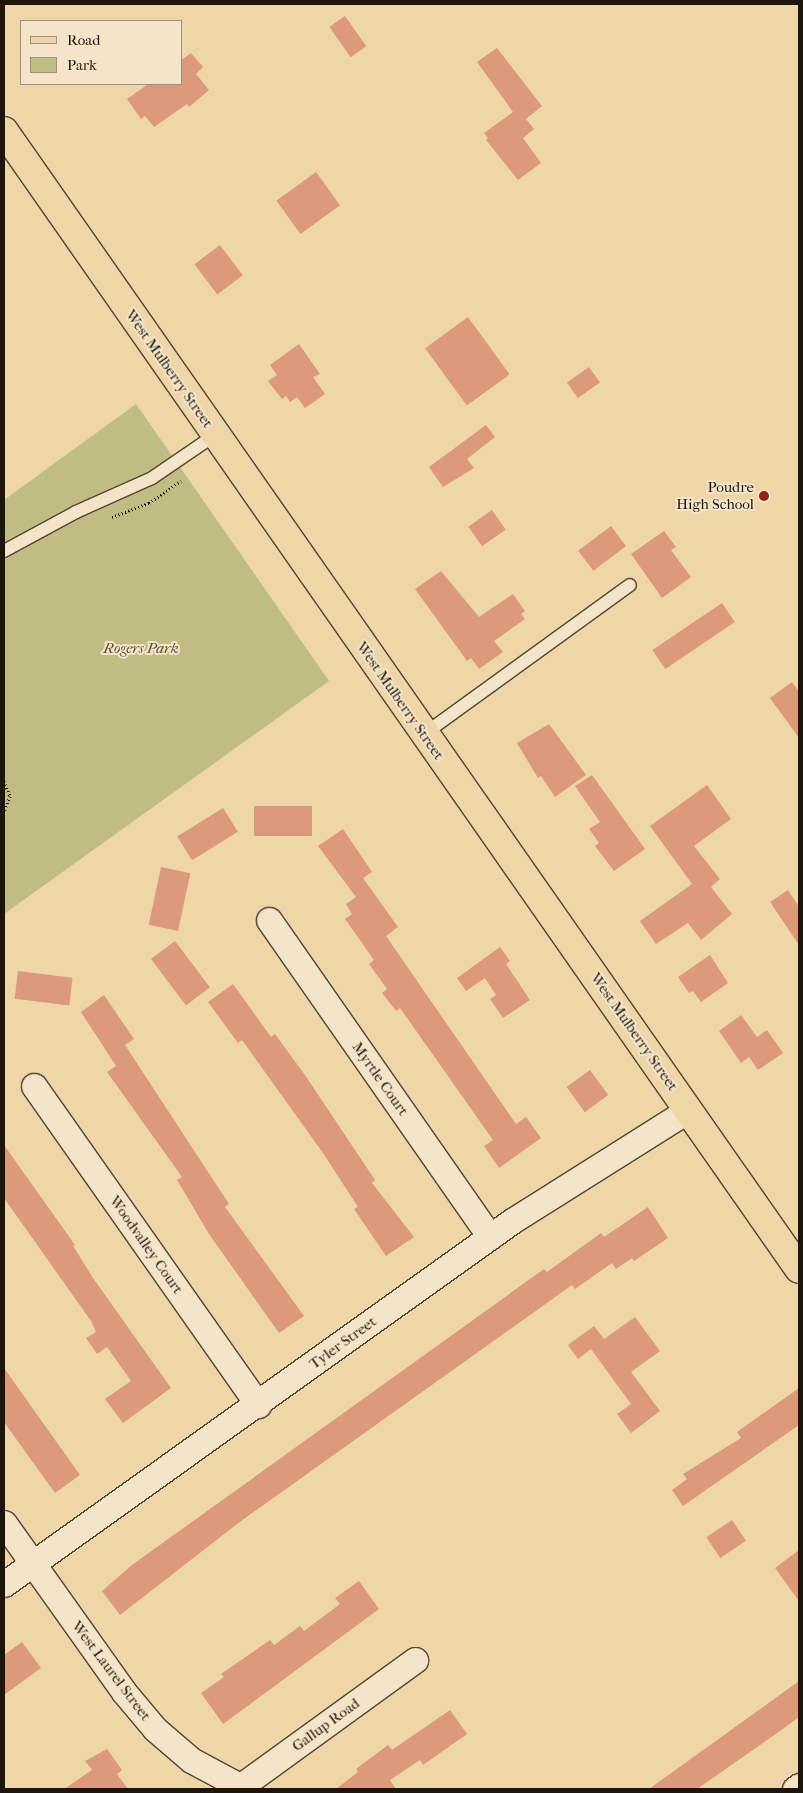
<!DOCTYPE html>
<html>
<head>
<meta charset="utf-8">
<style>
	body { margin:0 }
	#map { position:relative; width:803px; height:1793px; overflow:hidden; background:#efd6a9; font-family:"IM FELL French Canon",serif }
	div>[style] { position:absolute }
	.green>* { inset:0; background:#bfbc84 }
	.building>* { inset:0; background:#dc997c; transform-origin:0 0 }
	.path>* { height:3px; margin-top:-1.5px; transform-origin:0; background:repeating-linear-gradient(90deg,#1d150c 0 1px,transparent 0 3.5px) }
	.roads { filter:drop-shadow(1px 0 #524533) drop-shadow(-1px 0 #524533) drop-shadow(0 1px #524533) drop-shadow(0 -1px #524533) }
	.lane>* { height:12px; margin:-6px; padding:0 6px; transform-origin:6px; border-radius:6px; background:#f5e4c7 }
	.street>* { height:25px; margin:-12.5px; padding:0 12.5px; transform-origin:12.5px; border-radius:12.5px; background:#f5e4c7 }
	.primary>* { height:28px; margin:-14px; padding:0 14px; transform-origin:14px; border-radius:14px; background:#efd6a9 }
	.dots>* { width:14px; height:14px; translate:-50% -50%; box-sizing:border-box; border:2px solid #f5e4c7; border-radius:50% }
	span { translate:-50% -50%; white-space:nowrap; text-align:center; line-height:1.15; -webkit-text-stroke:4px #f5e4c7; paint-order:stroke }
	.street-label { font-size:15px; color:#1d150c }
	.poi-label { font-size:15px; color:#1d150c }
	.right { translate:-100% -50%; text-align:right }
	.park-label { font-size:15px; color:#564f36; font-style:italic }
	.frame { position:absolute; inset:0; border:5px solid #1d150c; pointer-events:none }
	.legend { position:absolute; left:20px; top:20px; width:162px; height:65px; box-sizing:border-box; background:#f5e4c7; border:1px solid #9f917c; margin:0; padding:6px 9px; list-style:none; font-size:15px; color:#1d150c }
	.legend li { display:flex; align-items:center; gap:10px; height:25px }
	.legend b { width:25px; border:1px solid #9f917c }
</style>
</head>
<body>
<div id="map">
	<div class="green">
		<div style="clip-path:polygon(136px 404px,329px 681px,4px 914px,4px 500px)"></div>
	</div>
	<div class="building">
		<div style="left:345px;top:16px;width:37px;height:19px;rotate:55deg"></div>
		<div style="clip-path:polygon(497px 48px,542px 106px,526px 119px,534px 129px,523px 138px,541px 163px,518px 180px,486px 140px,488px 138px,484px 133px,513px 112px,477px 62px)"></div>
		<div style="clip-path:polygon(191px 53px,203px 67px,196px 74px,209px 90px,189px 107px,187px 104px,154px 127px,145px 116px,141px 119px,127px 99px,148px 84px,181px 84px,181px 57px,183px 59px)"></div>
		<div style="left:316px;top:172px;width:41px;height:49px;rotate:54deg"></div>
		<div style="left:220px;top:245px;width:38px;height:32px;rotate:53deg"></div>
		<div style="left:468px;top:317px;width:71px;height:53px;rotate:54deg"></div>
		<div style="clip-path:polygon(299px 344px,320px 374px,313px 377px,325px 394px,305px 408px,297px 397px,290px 402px,286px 396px,282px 399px,268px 381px,277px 375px,270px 365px)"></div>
		<div style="left:589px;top:367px;width:19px;height:27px;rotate:55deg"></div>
		<div style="clip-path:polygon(486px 425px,495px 437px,467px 459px,474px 468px,443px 487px,429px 467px)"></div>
		<div style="left:492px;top:510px;width:24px;height:29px;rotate:55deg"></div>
		<div style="left:611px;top:526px;width:25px;height:41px;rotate:53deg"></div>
		<div style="clip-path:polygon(664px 531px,676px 547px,671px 550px,691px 577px,662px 598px,631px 554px)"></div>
		<div style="clip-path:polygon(441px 571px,479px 617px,513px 594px,525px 611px,521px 614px,525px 619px,494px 641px,503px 652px,479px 669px,471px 658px,467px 661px,415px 589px)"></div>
		<div style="left:722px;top:603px;width:23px;height:84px;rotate:56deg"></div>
		<div style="clip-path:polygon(792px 682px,799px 692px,799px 738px,770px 698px)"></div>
		<div style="clip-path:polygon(549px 724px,586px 775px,555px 797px,541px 776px,538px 778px,517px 743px)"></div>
		<div style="clip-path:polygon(592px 775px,645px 849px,614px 871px,595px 846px,599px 843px,589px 829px,600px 822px,575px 786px)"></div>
		<div style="clip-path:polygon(707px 785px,731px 819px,694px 846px,720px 879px,711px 887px,732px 914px,701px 940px,688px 923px,656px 944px,640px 921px,692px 884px,650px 826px)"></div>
		<div style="left:254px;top:806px;width:58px;height:30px"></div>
		<div style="left:223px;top:808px;width:28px;height:54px;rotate:58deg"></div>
		<div style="clip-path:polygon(343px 829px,372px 872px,363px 878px,398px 927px,386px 936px,516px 1124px,526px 1117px,541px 1138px,499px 1168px,484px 1146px,493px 1140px,400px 1008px,396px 1011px,382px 993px,387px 989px,369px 964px,374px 960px,345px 919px,352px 914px,346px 904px,356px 897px,318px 846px)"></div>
		<div style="left:161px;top:867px;width:30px;height:59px;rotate:12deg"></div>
		<div style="clip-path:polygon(788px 890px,799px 907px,799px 945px,770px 902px)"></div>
		<div style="left:175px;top:941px;width:58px;height:30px;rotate:53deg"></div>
		<div style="clip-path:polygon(500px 947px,510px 961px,506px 964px,530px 1000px,503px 1018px,490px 999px,496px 995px,485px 978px,466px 991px,457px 978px)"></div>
		<div style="clip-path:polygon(710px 955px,728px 983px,701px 1002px,693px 991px,689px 993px,678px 977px)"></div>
		<div style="left:18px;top:971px;width:55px;height:28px;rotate:7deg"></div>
		<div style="clip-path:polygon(233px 984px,271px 1037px,275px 1034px,305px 1075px,375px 1180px,372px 1183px,414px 1237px,386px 1256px,354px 1209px,358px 1207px,323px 1153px,242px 1040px,238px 1043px,208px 1002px)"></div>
		<div style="clip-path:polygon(104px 995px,134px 1039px,125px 1045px,229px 1204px,225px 1207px,304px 1316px,279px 1333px,209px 1234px,177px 1180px,182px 1177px,107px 1072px,116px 1066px,81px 1012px)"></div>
		<div style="clip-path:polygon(741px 1015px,757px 1037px,767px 1030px,783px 1053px,758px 1070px,749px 1057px,741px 1063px,719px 1031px)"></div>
		<div style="left:590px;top:1070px;width:31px;height:29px;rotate:54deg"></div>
		<div style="clip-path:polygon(4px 1145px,75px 1245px,73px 1246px,93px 1278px,171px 1388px,123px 1423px,105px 1399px,131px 1381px,107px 1347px,97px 1354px,86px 1338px,96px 1332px,91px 1321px,4px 1198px)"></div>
		<div style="clip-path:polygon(648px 1207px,668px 1238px,634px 1261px,632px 1258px,616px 1269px,612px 1263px,575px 1289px,572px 1285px,241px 1521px,120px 1615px,102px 1591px,132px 1565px,544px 1269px,547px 1272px,601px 1233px,604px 1237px)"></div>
		<div style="clip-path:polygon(635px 1317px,660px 1351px,631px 1372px,660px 1411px,631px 1433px,617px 1414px,631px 1404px,591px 1349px,578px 1359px,568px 1345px,594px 1326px,604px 1339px)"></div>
		<div style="clip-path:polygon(4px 1368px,80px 1475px,55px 1493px,4px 1422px)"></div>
		<div style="clip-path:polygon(799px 1388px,799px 1425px,683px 1506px,672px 1490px,687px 1479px,683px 1474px,741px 1438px,737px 1432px)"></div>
		<div style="left:732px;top:1520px;width:25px;height:31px;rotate:56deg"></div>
		<div style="clip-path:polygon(799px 1550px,799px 1601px,775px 1568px)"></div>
		<div style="clip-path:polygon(359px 1581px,379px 1609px,223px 1724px,201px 1693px,224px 1677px,221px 1674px,270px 1640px,274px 1645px,300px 1626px,304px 1631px,340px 1604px,335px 1598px)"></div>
		<div style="clip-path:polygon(22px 1642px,41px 1668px,4px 1695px,4px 1655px)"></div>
		<div style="clip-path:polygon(799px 1681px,799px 1717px,780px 1731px,697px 1789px,649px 1789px)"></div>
		<div style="clip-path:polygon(450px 1710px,467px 1734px,423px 1765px,420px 1760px,390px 1780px,396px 1789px,336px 1789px,358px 1772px,356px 1769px,388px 1745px,392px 1750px)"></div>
		<div style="clip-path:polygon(107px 1749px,122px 1770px,117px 1774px,128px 1789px,64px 1789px,92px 1770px,85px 1761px)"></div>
	</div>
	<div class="path">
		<div style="left:112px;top:517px;width:40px;rotate:-21deg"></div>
		<div style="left:149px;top:503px;width:39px;rotate:-35deg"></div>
		<div style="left:4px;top:781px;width:16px;rotate:68deg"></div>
		<div style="left:10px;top:796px;width:17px;rotate:111deg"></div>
	</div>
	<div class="roads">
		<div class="lane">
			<div style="left:4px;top:551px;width:82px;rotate:-28.4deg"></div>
			<div style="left:76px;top:512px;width:83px;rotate:-24.1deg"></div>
			<div style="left:152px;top:478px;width:76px;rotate:-34.3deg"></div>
			<div style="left:424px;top:734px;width:254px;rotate:-35.9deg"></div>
		</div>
		<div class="street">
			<div style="left:269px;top:920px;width:386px;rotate:55.1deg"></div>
			<div style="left:34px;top:1086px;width:390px;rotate:54.9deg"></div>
			<div style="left:4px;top:1523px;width:207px;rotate:54.6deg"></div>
			<div style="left:124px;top:1692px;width:48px;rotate:50deg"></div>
			<div style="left:155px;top:1729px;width:48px;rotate:40.7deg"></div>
			<div style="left:191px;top:1760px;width:61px;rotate:28.2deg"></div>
			<div style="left:4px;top:1584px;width:624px;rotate:-35.55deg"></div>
			<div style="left:512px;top:1221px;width:208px;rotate:-32.2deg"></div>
			<div style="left:237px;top:1789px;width:220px;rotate:-35.9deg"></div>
			<div style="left:795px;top:1789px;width:5px;rotate:-37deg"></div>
		</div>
		<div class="primary">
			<div style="left:4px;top:131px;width:1388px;rotate:55.06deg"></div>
		</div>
	</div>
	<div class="dots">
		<div style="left:764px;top:496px;background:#8f2418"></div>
	</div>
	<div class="street-label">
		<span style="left:169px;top:369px;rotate:55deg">West Mulberry Street</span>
		<span style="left:400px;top:701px;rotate:55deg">West Mulberry Street</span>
		<span style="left:634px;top:1032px;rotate:55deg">West Mulberry Street</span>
		<span style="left:380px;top:1079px;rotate:55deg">Myrtle Court</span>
		<span style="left:146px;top:1245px;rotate:55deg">Woodvalley Court</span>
		<span style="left:343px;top:1343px;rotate:-36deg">Tyler Street</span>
		<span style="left:111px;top:1671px;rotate:53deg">West Laurel Street</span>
		<span style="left:326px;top:1725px;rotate:-36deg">Gallup Road</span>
	</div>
	<div class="poi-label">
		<span class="right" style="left:754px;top:496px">Poudre<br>High School</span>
	</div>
	<div class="park-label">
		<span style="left:141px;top:649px">Rogers Park</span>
	</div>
	<div class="frame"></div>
	<ul class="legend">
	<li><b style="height:6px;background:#efd6a9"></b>Road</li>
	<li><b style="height:14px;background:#bfbc84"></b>Park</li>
	</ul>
</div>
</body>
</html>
